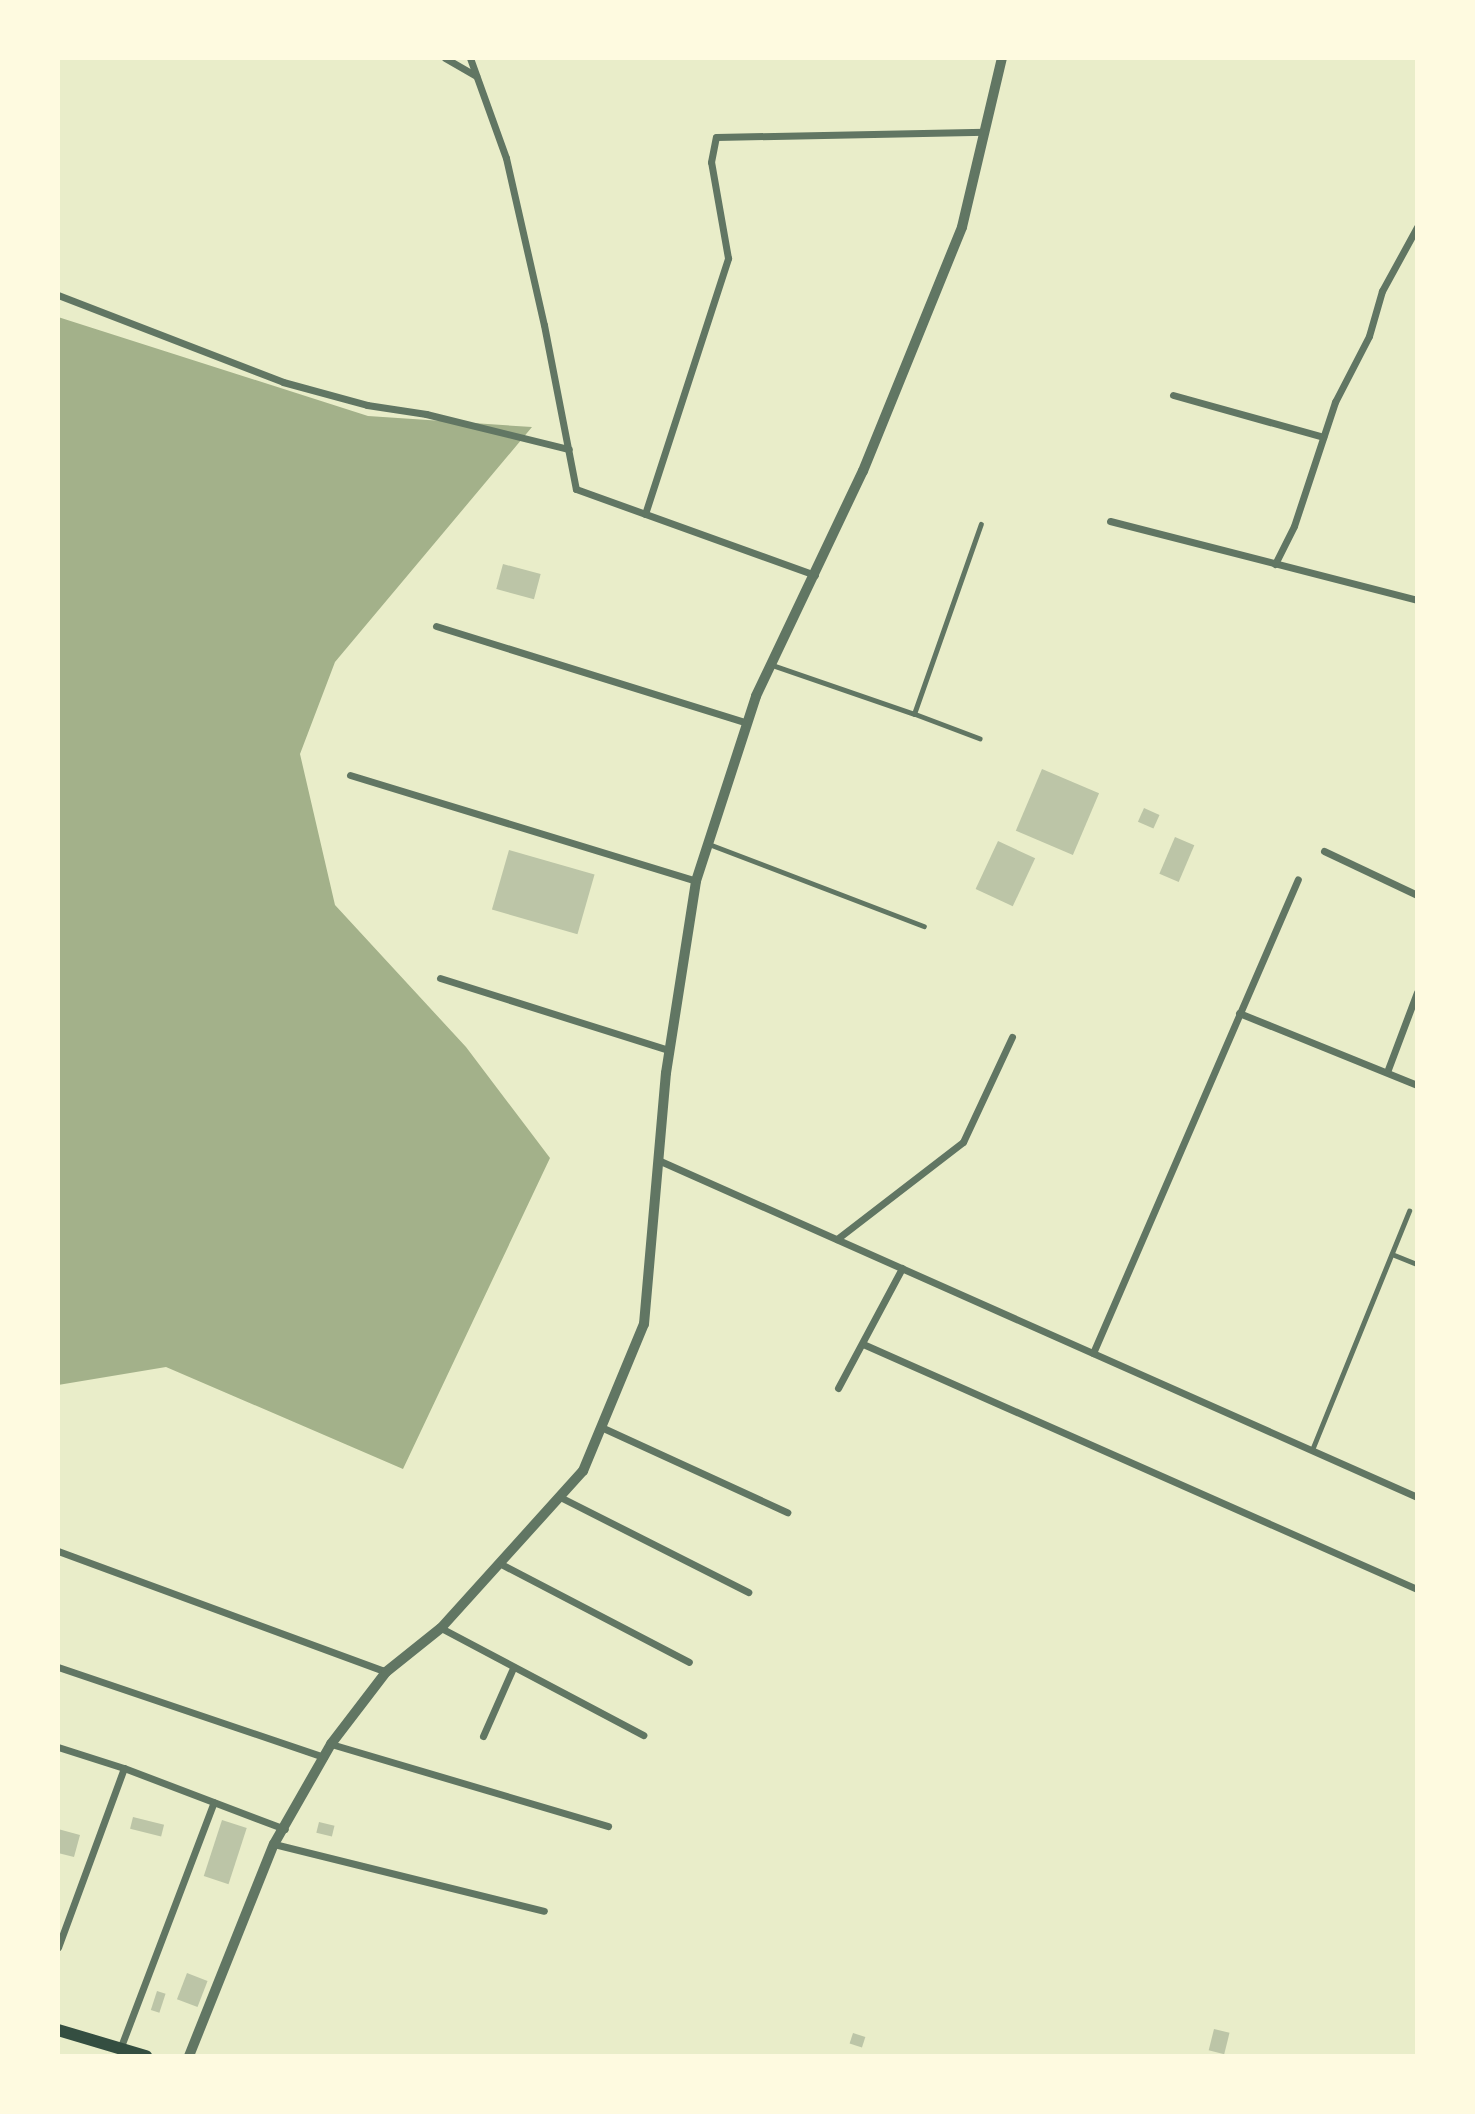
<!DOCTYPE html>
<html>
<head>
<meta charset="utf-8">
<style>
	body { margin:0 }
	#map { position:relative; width:1475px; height:2114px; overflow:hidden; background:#e9edc9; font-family:"Source Sans 3",sans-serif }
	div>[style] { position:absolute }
	.water>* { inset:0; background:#a3b18a }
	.building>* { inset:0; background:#bcc5a7; transform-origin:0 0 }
	.service>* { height:4.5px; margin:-2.25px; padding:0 2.25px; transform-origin:2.25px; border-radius:2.25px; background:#617663 }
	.minor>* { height:7px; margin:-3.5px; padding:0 3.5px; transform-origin:3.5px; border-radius:3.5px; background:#617663 }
	.tertiary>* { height:10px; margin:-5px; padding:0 5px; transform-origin:5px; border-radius:5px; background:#617663 }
	.secondary>* { height:12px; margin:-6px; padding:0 6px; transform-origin:6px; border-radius:6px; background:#344e41 }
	span { translate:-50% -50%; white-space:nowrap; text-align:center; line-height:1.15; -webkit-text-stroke:7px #fefae0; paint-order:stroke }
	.frame { position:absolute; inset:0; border:60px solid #fefae0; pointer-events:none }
</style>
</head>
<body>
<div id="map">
	<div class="water">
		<div style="clip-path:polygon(58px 317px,368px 416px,532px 427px,335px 662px,300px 754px,335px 905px,466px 1047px,550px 1158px,403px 1469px,166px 1367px,58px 1385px)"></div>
	</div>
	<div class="building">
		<div style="left:503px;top:564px;width:39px;height:26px;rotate:15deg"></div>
		<div style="left:1042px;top:769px;width:62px;height:67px;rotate:23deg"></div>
		<div style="left:1144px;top:808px;width:17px;height:15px;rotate:24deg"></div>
		<div style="left:1175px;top:837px;width:21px;height:40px;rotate:23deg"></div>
		<div style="left:998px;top:841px;width:41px;height:53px;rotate:25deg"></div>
		<div style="left:509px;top:850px;width:89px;height:62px;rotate:16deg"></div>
		<div style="left:133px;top:1817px;width:32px;height:12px;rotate:14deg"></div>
		<div style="left:222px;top:1820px;width:26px;height:59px;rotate:18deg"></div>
		<div style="left:319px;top:1822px;width:16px;height:11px;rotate:14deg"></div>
		<div style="clip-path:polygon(58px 1829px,80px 1835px,74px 1857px,58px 1853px)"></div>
		<div style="left:187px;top:1973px;width:22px;height:28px;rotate:21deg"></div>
		<div style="left:157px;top:1991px;width:9px;height:20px;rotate:18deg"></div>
		<div style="left:1214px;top:2029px;width:16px;height:22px;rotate:14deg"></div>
		<div style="left:853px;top:2033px;width:13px;height:11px;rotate:18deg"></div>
	</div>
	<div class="service">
		<div style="left:772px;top:665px;width:150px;rotate:19deg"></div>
		<div style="left:980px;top:739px;width:71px;rotate:-159.3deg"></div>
		<div style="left:914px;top:714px;width:201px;rotate:-70.6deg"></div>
		<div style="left:709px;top:844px;width:230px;rotate:20.9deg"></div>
		<div style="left:1392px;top:1254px;width:27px;rotate:22deg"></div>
		<div style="left:1312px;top:1450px;width:258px;rotate:-67.9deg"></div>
	</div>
	<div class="minor">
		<div style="left:445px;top:58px;width:36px;rotate:30deg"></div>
		<div style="left:470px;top:58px;width:106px;rotate:70.2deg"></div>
		<div style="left:506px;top:158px;width:171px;rotate:77.2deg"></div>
		<div style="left:544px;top:325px;width:167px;rotate:79deg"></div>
		<div style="left:576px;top:489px;width:254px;rotate:19.8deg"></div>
		<div style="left:58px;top:295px;width:241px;rotate:21.1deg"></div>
		<div style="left:283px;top:382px;width:87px;rotate:15.3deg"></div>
		<div style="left:367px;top:405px;width:60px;rotate:8.7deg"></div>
		<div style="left:426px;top:414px;width:147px;rotate:13.8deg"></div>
		<div style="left:1173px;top:395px;width:156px;rotate:15.6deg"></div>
		<div style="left:645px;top:514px;width:269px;rotate:-72deg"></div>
		<div style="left:728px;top:258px;width:97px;rotate:-100deg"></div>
		<div style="left:711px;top:162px;width:25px;rotate:-79deg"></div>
		<div style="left:716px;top:137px;width:269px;rotate:-1.1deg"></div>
		<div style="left:1110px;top:521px;width:317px;rotate:14.4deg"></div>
		<div style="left:1275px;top:564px;width:42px;rotate:-63.4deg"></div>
		<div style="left:1294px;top:526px;width:131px;rotate:-71.7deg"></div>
		<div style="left:1335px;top:402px;width:74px;rotate:-62.7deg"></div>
		<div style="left:1369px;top:336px;width:47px;rotate:-73.9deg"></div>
		<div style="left:1382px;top:291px;width:73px;rotate:-61.3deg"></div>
		<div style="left:436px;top:626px;width:326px;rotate:17.3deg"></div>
		<div style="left:350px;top:775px;width:362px;rotate:17deg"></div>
		<div style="left:1324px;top:851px;width:103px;rotate:25.3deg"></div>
		<div style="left:440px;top:978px;width:240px;rotate:17.5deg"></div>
		<div style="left:1239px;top:1013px;width:192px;rotate:22deg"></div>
		<div style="left:1387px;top:1072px;width:85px;rotate:-69.4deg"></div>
		<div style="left:658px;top:1160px;width:830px;rotate:23.94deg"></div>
		<div style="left:837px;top:1239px;width:159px;rotate:-37.6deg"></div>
		<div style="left:963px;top:1142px;width:116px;rotate:-65deg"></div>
		<div style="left:863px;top:1344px;width:606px;rotate:23.86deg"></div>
		<div style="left:1093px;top:1353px;width:516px;rotate:-66.61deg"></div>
		<div style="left:838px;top:1388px;width:136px;rotate:-61.9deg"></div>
		<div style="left:601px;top:1427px;width:205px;rotate:24.6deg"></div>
		<div style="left:560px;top:1497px;width:211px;rotate:26.8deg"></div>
		<div style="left:58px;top:1551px;width:350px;rotate:20.2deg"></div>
		<div style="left:499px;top:1563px;width:214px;rotate:27.5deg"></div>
		<div style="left:441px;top:1628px;width:229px;rotate:27.9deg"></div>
		<div style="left:58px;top:1667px;width:281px;rotate:18.7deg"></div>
		<div style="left:483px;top:1736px;width:74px;rotate:-66.2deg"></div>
		<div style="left:331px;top:1744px;width:289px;rotate:16.5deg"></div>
		<div style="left:58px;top:1747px;width:69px;rotate:17.7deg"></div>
		<div style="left:124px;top:1768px;width:191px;rotate:110.2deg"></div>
		<div style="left:124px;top:1768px;width:172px;rotate:20.8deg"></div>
		<div style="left:274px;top:1844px;width:278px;rotate:13.9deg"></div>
		<div style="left:120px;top:2049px;width:264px;rotate:-69.2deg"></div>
	</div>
	<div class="tertiary">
		<div style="left:189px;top:2056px;width:228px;rotate:-68.2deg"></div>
		<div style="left:274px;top:1844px;width:115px;rotate:-60.3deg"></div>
		<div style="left:331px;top:1744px;width:91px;rotate:-52.6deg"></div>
		<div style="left:386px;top:1672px;width:70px;rotate:-38.7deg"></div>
		<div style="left:441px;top:1628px;width:212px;rotate:-47.9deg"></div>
		<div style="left:583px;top:1471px;width:159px;rotate:-67.5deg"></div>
		<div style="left:644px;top:1324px;width:252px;rotate:-85deg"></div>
		<div style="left:666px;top:1073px;width:194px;rotate:-81.1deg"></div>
		<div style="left:696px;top:881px;width:194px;rotate:-72deg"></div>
		<div style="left:756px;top:696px;width:249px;rotate:-64.6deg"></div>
		<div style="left:863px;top:471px;width:263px;rotate:-67.9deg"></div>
		<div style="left:962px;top:227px;width:174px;rotate:-76.7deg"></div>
	</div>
	<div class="secondary">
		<div style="left:58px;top:2030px;width:92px;rotate:16.5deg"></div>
	</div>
	<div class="frame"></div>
</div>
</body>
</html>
